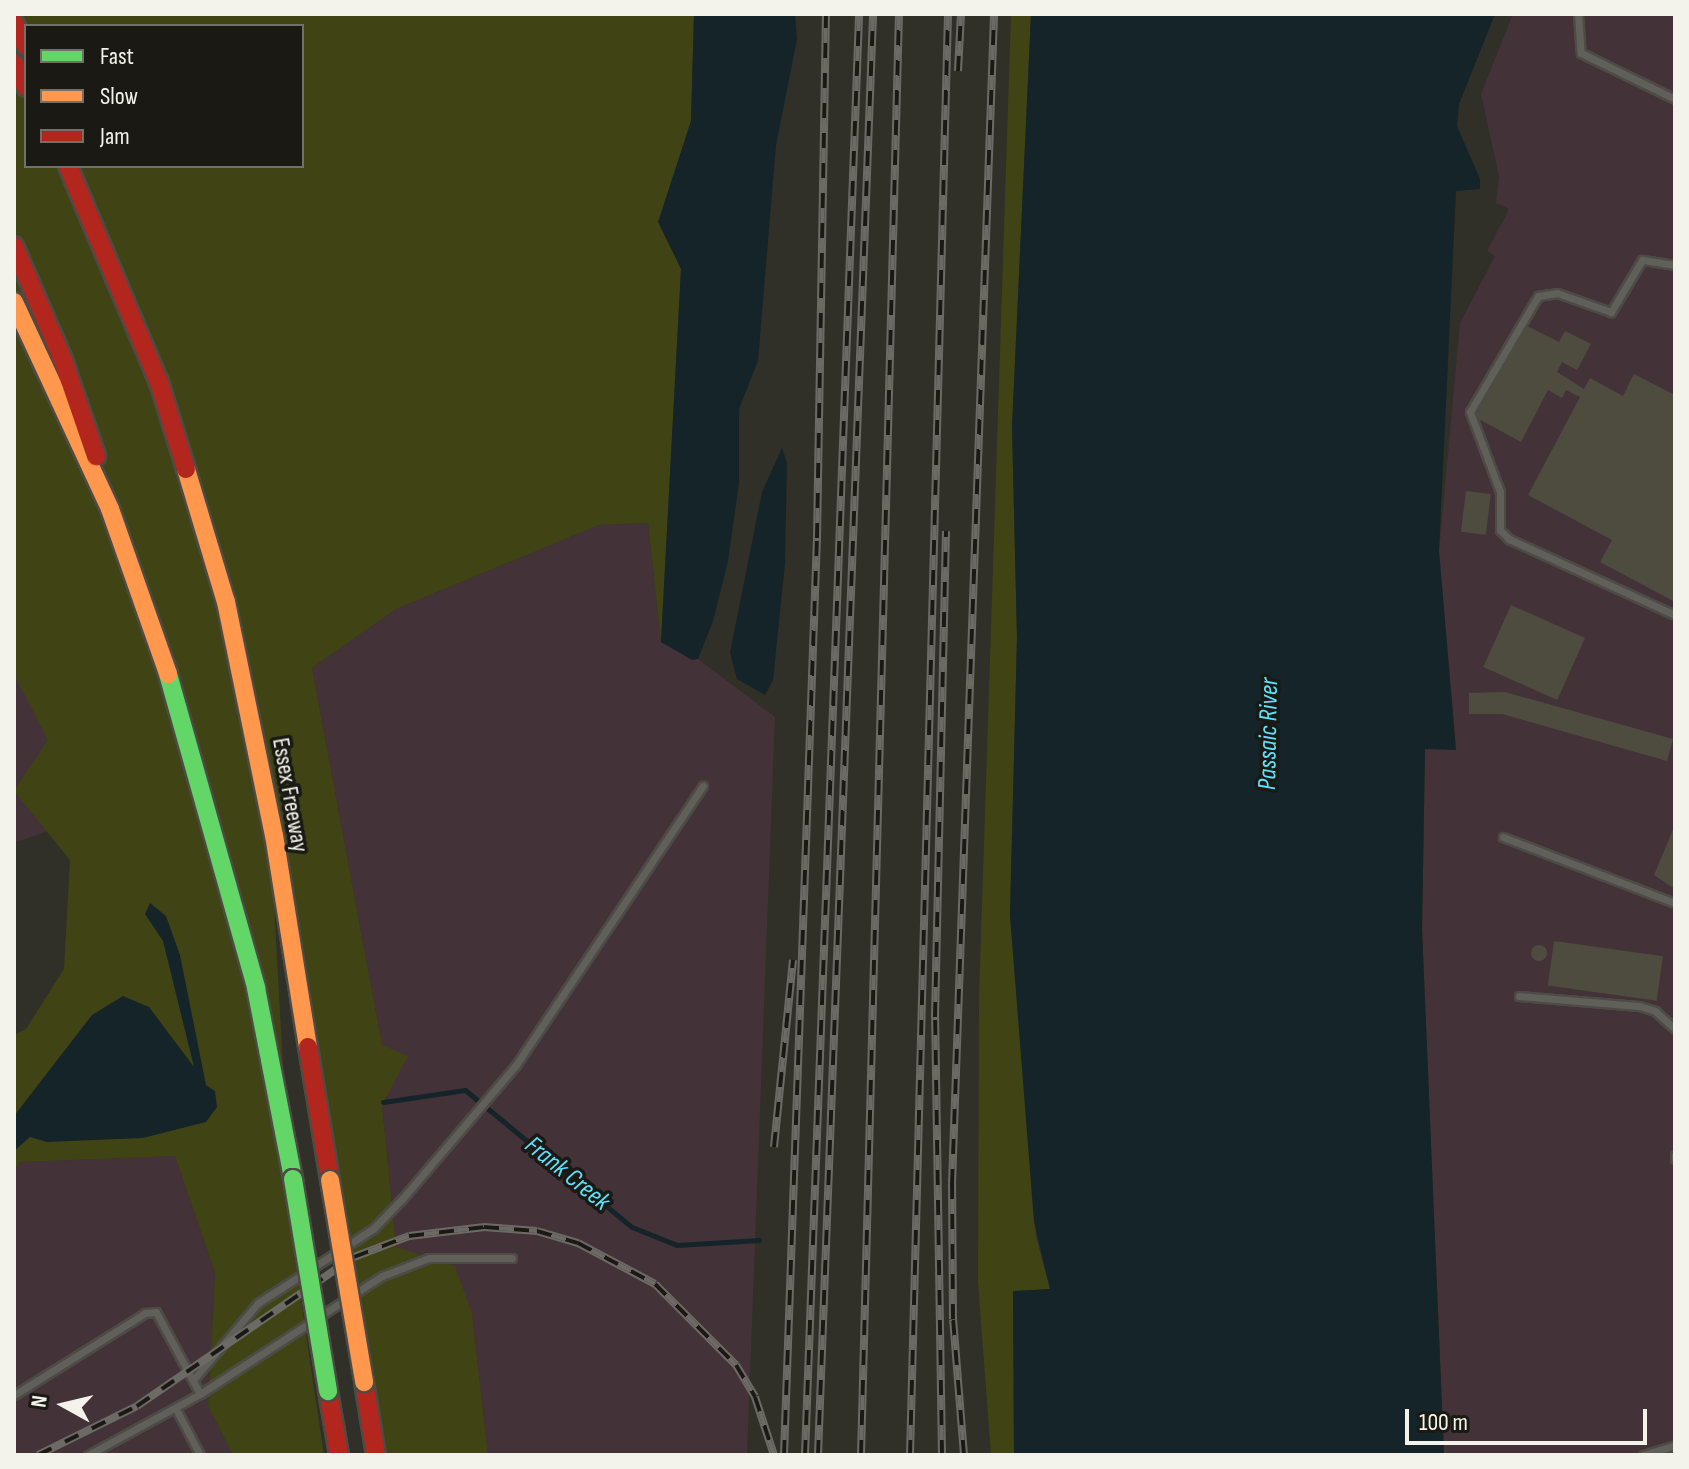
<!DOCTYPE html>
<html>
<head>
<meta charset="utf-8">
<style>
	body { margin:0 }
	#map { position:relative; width:1689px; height:1469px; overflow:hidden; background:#302f28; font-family:"Sofia Sans Condensed",sans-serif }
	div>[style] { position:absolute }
	.industrial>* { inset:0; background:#433238 }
	.green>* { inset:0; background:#404414 }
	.water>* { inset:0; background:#152428 }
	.stream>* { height:5px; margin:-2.5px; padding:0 2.5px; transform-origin:2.5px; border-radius:2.5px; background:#152428 }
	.building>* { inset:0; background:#4e4c3f; transform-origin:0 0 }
	.round { border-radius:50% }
	.roads { filter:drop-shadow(2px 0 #4c4b45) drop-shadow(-2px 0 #4c4b45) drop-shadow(0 2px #4c4b45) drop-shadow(0 -2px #4c4b45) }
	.lane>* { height:7px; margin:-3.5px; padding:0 3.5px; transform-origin:3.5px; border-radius:3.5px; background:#605f59 }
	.fast>* { height:18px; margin:-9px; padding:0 9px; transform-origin:9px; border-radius:9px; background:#63d668 }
	.slow>* { height:18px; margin:-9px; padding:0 9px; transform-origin:9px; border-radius:9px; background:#ff974d }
	.jam>* { height:18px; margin:-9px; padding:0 9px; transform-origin:9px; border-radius:9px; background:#b3261e }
	.rail>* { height:8px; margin-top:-4px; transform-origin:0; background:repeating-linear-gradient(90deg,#1a1914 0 15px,#6c6a65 0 30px); box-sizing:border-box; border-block:2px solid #6c6a65 }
	.bridges { filter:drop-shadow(2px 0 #4c4b45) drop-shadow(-2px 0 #4c4b45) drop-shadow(0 2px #4c4b45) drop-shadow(0 -2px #4c4b45) }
	.fast-bridge>* { height:18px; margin:-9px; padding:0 9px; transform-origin:9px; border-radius:9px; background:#63d668 }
	.slow-bridge>* { height:18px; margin:-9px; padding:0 9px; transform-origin:9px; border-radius:9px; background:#ff974d }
	span { translate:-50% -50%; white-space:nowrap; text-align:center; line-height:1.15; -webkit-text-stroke:7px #1a1914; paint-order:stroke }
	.street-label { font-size:24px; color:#f4f3eb }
	.water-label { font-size:26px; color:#5ce1fd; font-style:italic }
	.frame { position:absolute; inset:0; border:16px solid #f4f3eb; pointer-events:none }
	.legend { position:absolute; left:24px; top:24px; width:280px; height:144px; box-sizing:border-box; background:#1a1914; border:2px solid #71706a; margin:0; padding:10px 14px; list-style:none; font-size:24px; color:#f4f3eb }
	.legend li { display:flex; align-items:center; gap:16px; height:40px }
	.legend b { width:40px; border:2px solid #71706a }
	.north { position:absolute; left:24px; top:1365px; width:80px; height:80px; -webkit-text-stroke:6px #1a1914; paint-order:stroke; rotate:278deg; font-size:22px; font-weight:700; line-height:32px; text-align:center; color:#f4f3eb }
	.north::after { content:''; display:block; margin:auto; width:28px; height:36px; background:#f4f3eb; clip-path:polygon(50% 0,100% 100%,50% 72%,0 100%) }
	.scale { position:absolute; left:1405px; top:1409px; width:242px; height:36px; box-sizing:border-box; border:4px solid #f4f3eb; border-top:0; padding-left:10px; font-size:24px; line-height:28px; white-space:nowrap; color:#f4f3eb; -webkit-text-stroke:6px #1a1914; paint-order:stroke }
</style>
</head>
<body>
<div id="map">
	<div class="industrial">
		<div style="clip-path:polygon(1513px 14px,1675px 14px,1675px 1455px,1444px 1455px,1422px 929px,1425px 749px,1456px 749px,1439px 551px,1460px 323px,1495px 256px,1487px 251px,1509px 209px,1496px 203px,1499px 176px,1481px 94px)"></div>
		<div style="clip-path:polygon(648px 523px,661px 642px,698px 659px,775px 717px,747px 1455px,488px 1455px,472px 1314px,396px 1248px,382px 1105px,382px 1045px,312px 668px,396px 609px,599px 525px)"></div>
		<div style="clip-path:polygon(14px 634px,97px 814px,14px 843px)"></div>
		<div style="clip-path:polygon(175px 1156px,215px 1273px,208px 1406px,233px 1455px,14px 1455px,14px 1170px,20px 1162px)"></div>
	</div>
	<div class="green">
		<div style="clip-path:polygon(14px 14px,694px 14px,691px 121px,659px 222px,681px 269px,661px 642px,648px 523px,599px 525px,396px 609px,312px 668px,382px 1045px,408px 1056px,382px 1105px,396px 1247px,455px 1266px,472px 1314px,488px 1455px,381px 1455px,270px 831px,293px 1247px,324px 1455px,233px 1455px,208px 1406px,215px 1273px,175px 1156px,20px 1162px,14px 1170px,14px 1035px,26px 1029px,64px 969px,70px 860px,14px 791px,48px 740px,14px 674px,14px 53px,26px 80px,26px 166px,302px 166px,302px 26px,26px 26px)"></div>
		<div style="clip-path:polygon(1011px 14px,1031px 14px,1012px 427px,1017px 637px,1010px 915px,1036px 1237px,1050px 1289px,1013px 1292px,1014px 1455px,991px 1455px,978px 1282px,979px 997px)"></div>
	</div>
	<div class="water">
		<div style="clip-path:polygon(694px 14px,795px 14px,797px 39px,776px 145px,758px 361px,739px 409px,739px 483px,728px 561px,713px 621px,698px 659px,692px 660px,661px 642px,681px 269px,658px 222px,691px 121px)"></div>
		<div style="clip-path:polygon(1031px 14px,1495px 14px,1459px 104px,1457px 126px,1480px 179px,1480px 189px,1456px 191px,1439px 551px,1456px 750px,1425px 749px,1422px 929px,1444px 1455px,1014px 1455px,1013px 1291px,1050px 1289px,1034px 1222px,1010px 915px,1017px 637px,1012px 427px)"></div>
		<div style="clip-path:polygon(782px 448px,787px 463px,785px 563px,773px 680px,765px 695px,737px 679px,730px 653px,762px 492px)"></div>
		<div style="clip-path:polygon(150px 903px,166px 916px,180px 955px,206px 1085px,215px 1091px,217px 1107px,206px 1122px,143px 1138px,47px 1142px,30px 1137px,14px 1151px,14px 1116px,92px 1015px,123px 996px,149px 1007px,194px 1067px,163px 941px,145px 914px)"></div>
	</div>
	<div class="stream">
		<div style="left:383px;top:1102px;width:83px;rotate:-8.3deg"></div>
		<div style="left:465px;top:1090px;width:216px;rotate:39.4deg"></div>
		<div style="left:632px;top:1227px;width:48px;rotate:21.8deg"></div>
		<div style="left:677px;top:1245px;width:82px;rotate:-3.5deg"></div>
	</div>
	<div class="building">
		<div style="clip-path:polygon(1525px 325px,1559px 342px,1565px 331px,1591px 344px,1577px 370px,1562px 362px,1557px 372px,1584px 389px,1590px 378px,1623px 396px,1634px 374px,1675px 395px,1675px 602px,1600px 562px,1612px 540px,1528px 495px,1580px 397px,1566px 390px,1562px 398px,1548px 390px,1521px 442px,1475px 417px)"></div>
		<div style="left:1466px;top:491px;width:25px;height:41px;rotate:7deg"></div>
		<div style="left:1511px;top:605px;width:81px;height:68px;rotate:24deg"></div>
		<div style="clip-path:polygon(1505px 692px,1673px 739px,1667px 761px,1502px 714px,1469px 714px,1469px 693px)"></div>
		<div style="clip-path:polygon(1675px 825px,1675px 889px,1654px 875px)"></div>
		<div style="left:1554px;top:941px;width:110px;height:45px;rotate:8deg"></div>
		<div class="round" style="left:1531px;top:945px;width:16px;height:16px"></div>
	</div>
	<div class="roads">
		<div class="lane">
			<div style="left:1578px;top:14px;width:39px;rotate:86deg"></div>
			<div style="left:1581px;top:53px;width:105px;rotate:26.1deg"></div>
			<div style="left:1675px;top:265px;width:33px;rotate:-171deg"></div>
			<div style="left:1642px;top:260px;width:61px;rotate:120.8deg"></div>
			<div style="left:1611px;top:312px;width:57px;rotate:-160.6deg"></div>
			<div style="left:1557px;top:293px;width:19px;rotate:171deg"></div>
			<div style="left:1538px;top:296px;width:134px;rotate:120.4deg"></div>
			<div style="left:1470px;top:412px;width:85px;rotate:69.4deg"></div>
			<div style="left:1500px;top:492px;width:38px;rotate:90deg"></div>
			<div style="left:1500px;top:530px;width:13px;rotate:45deg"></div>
			<div style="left:1509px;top:539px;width:183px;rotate:24.6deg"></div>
			<div style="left:1503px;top:837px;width:184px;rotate:21deg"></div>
			<div style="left:1519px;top:996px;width:120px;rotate:4.8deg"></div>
			<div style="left:1639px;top:1006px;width:17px;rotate:17deg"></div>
			<div style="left:1655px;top:1011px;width:27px;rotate:42deg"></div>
			<div style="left:1675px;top:1155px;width:4px;rotate:90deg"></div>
			<div style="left:193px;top:1380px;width:101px;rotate:-49.8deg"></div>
			<div style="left:258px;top:1303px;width:137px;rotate:-32.8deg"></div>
			<div style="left:373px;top:1229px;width:42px;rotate:-46deg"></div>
			<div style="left:402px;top:1199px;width:176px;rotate:-49.6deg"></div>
			<div style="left:516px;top:1065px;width:336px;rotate:-56.2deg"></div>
			<div style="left:14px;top:1395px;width:155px;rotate:-32deg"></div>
			<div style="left:145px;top:1313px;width:11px;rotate:-5deg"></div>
			<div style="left:156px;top:1312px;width:93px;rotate:61.8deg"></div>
			<div style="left:176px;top:1409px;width:52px;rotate:62.4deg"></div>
			<div style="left:88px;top:1455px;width:128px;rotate:-28.6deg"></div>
			<div style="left:200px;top:1394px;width:217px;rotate:-33deg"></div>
			<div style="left:382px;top:1276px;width:50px;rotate:-21deg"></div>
			<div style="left:429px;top:1258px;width:83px"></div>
			<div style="left:1643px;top:1455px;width:34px;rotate:-17deg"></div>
		</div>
		<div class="fast">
			<div style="left:168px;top:674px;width:326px;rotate:74.3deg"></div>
			<div style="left:256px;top:988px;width:195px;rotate:79deg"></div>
		</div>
		<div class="slow">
			<div style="left:14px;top:302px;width:228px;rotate:65.1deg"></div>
			<div style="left:110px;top:509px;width:175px;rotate:70.6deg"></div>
			<div style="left:186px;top:469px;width:139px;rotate:73.3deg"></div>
			<div style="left:226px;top:602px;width:238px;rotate:78.4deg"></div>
			<div style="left:274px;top:835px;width:215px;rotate:80.9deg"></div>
		</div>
		<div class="jam">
			<div style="left:14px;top:23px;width:26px;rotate:62deg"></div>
			<div style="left:14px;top:64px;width:26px;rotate:62deg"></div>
			<div style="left:68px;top:166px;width:234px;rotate:67.2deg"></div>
			<div style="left:159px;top:382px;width:91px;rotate:72.8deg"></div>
			<div style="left:14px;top:246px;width:124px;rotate:66.7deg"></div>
			<div style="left:63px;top:360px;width:102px;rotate:71deg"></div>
			<div style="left:308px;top:1047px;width:135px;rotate:80.6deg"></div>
			<div style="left:364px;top:1382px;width:74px;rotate:80.7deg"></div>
			<div style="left:328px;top:1391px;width:65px;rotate:80.2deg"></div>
		</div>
	</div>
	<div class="rail">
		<div style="left:958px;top:71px;width:57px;rotate:-87deg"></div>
		<div style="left:774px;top:1147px;width:188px;rotate:-84.2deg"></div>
		<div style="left:38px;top:1455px;width:110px;rotate:-26.3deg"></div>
		<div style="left:137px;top:1406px;width:263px;rotate:-34.5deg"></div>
		<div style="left:354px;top:1257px;width:59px;rotate:-20.9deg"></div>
		<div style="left:409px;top:1236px;width:76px;rotate:-6.8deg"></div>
		<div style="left:484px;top:1227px;width:53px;rotate:4.3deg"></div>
		<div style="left:537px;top:1231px;width:43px;rotate:16.3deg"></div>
		<div style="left:578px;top:1243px;width:87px;rotate:28deg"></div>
		<div style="left:655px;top:1284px;width:115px;rotate:45deg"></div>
		<div style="left:736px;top:1365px;width:37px;rotate:59deg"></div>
		<div style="left:755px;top:1397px;width:61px;rotate:71.9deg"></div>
		<div style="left:784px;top:1455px;width:918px;rotate:-87.94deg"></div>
		<div style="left:817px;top:538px;width:524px;rotate:-89.02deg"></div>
		<div style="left:805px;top:1455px;width:1442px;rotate:-87.85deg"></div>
		<div style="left:818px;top:1455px;width:1442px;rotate:-87.81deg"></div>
		<div style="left:861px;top:1455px;width:1442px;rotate:-88.49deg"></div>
		<div style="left:910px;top:1455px;width:1442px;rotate:-88.49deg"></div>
		<div style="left:942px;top:1455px;width:438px;rotate:-90.9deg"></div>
		<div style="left:935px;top:1017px;width:486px;rotate:-88.7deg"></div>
		<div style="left:964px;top:1455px;width:136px;rotate:-94.6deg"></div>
		<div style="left:953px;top:1319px;width:135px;rotate:-90.4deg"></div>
		<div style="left:952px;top:1184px;width:1171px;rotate:-87.94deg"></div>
	</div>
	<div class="bridges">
		<div class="fast-bridge">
			<div style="left:293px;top:1179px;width:215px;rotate:80.6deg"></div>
		</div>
		<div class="slow-bridge">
			<div style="left:330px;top:1180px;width:205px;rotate:80.4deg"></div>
		</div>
	</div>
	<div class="street-label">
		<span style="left:290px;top:795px;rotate:80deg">Essex Freeway</span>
	</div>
	<div class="water-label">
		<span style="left:1269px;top:734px;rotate:-89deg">Passaic River</span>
		<span style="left:567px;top:1174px;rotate:39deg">Frank Creek</span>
	</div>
	<div class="frame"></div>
	<ul class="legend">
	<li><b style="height:10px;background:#63d668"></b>Fast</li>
	<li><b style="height:10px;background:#ff974d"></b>Slow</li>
	<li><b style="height:10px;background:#b3261e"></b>Jam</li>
	</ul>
	<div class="north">N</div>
	<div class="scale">100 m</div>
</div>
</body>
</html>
